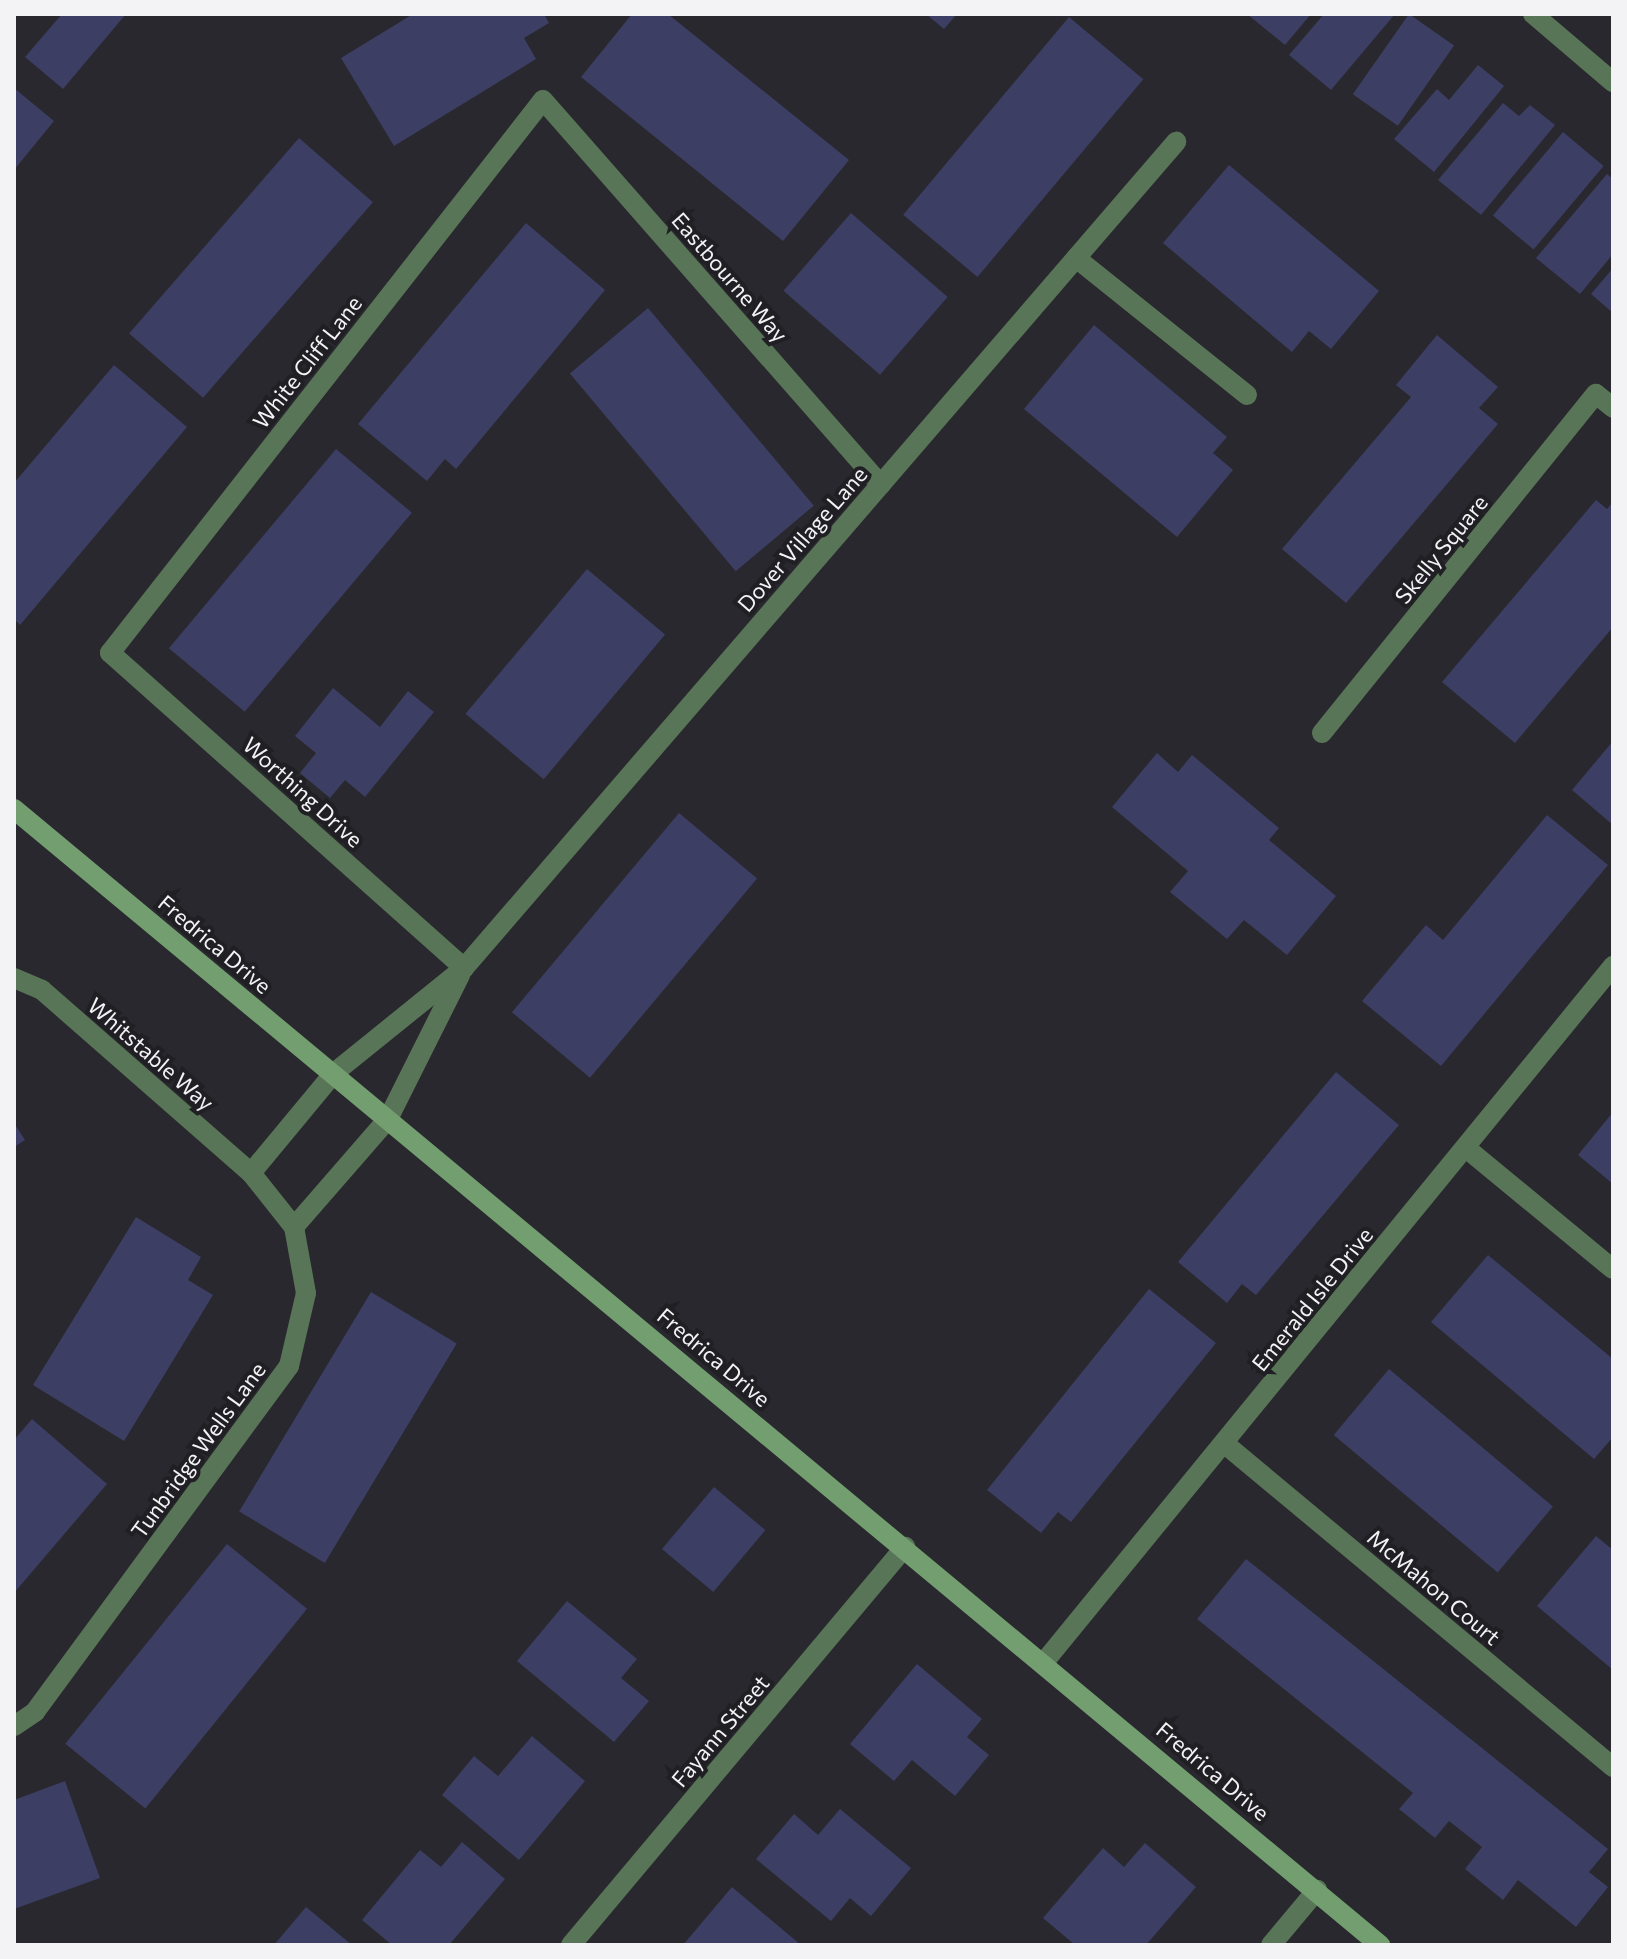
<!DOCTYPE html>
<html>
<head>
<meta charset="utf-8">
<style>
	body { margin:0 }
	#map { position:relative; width:1627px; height:1959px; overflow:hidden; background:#29282e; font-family:Commissioner,sans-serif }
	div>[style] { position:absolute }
	.building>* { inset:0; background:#3c3e64; transform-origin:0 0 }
	.lane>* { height:20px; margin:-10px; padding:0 10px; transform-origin:10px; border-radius:10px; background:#597557 }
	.street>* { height:20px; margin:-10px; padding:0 10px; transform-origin:10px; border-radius:10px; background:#597557 }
	.secondary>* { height:20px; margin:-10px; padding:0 10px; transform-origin:10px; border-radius:10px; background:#739f70 }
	span { translate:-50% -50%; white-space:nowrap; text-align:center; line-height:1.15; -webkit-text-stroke:8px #1f1f24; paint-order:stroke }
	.street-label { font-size:22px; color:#f3f3f6 }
	.frame { position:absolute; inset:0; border:16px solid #f3f3f6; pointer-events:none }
</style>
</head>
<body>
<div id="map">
	<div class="building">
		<div style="clip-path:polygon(62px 14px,126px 14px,63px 89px,25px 57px)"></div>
		<div style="clip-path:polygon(413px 14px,544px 14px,549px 23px,524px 38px,536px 59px,394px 146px,341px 58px)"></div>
		<div style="clip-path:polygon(632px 14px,668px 14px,849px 160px,783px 241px,581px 77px)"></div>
		<div style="clip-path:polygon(926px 14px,957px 14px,944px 29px)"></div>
		<div style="clip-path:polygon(1247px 14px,1311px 14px,1285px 45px)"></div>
		<div style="clip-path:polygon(1324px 14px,1395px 14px,1331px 90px,1289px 55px)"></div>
		<div style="left:1409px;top:14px;width:55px;height:98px;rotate:35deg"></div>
		<div style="left:1069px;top:17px;width:97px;height:258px;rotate:40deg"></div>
		<div style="clip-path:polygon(1478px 65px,1504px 86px,1434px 172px,1394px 139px,1437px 89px,1449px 100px)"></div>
		<div style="clip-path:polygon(14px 88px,54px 121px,14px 170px)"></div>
		<div style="clip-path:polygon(1503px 103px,1519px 116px,1530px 105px,1555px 125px,1481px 215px,1438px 180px)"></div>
		<div style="left:1563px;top:132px;width:53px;height:109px;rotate:40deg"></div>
		<div style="left:299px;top:138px;width:98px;height:259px;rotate:41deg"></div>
		<div style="clip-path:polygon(1229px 165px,1379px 291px,1331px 349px,1309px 331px,1292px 352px,1163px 243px)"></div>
		<div style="clip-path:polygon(1607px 174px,1613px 179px,1613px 254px,1580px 294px,1536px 258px)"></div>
		<div style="left:851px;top:213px;width:128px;height:103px;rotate:41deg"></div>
		<div style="clip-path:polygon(526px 223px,605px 290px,456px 469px,445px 459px,427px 481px,358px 424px)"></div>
		<div style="clip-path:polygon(1613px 268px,1613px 313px,1591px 294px)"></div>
		<div style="left:648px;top:308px;width:258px;height:102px;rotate:50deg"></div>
		<div style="clip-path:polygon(1094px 325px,1227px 437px,1213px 453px,1233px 470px,1177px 537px,1024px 409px)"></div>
		<div style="clip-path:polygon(1437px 335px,1498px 387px,1479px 408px,1498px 424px,1346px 603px,1282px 549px,1411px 397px,1396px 385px)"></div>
		<div style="clip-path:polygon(114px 365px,187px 427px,20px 625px,14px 619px,14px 483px)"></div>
		<div style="left:336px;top:449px;width:99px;height:260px;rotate:40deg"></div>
		<div style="clip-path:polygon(1596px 500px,1607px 509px,1613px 502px,1613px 627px,1515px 743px,1442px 682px)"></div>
		<div style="left:587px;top:569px;width:102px;height:189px;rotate:40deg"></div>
		<div style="clip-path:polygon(333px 688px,380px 727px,408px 691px,434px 712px,365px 797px,345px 780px,330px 798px,300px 773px,316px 753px,295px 736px)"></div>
		<div style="clip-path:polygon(1613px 741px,1613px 825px,1572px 790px)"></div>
		<div style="clip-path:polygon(1157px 753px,1178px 772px,1192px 755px,1279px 828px,1269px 840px,1336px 896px,1287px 955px,1244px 920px,1227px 939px,1170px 892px,1188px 871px,1112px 807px)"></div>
		<div style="left:679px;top:813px;width:102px;height:260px;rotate:40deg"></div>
		<div style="clip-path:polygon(1547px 815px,1608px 865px,1441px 1066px,1362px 1001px,1426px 925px,1443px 940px)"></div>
		<div style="clip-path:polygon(1336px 1072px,1399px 1125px,1256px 1295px,1242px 1284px,1227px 1303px,1178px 1262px)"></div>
		<div style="clip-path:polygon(1613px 1112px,1613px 1184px,1578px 1155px)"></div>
		<div style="clip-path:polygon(14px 1123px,25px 1140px,14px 1147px)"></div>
		<div style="clip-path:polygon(136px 1217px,201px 1257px,188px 1280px,213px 1295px,124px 1441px,33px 1385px)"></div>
		<div style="clip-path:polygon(1488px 1255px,1613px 1359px,1613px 1437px,1594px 1459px,1431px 1322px)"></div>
		<div style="clip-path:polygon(1149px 1289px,1216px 1343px,1071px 1522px,1058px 1512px,1041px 1533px,987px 1490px)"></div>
		<div style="left:371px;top:1292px;width:100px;height:256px;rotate:31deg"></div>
		<div style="left:1389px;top:1369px;width:214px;height:86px;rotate:40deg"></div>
		<div style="clip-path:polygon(32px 1419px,107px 1484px,14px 1593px,14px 1440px)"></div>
		<div style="left:714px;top:1487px;width:67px;height:81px;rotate:40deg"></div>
		<div style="clip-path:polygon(1596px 1536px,1613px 1550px,1613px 1670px,1537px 1606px)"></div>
		<div style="left:227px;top:1544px;width:103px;height:257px;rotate:39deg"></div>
		<div style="clip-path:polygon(1246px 1559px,1608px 1849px,1589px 1872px,1608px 1887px,1576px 1927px,1518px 1880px,1503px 1900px,1465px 1869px,1482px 1847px,1449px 1821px,1435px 1838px,1399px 1809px,1413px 1793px,1197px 1619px)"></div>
		<div style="clip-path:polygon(567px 1601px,637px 1659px,621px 1678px,649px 1701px,614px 1742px,517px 1661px)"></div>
		<div style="clip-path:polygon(917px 1664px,982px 1719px,967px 1737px,989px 1755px,955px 1796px,912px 1760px,894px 1781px,850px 1744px)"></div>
		<div style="clip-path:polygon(532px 1736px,585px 1781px,519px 1860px,442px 1795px,474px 1756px,498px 1776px)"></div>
		<div style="clip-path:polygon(65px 1781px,100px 1878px,14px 1909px,14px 1800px)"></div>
		<div style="clip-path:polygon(840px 1809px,911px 1868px,871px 1916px,850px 1898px,831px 1921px,756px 1859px,794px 1814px,818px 1835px)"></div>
		<div style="clip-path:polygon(462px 1842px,505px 1879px,449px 1945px,392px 1945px,362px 1920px,420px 1850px,441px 1867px)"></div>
		<div style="clip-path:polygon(1145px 1843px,1196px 1887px,1146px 1945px,1075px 1945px,1043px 1918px,1103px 1848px,1124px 1867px)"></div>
		<div style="clip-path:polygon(732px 1887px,801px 1945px,683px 1945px)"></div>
		<div style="clip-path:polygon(306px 1907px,352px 1945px,274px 1945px)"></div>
	</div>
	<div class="lane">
		<div style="left:1533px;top:14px;width:105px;rotate:40.4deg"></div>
		<div style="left:1076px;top:258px;width:219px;rotate:38.7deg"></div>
		<div style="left:1322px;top:733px;width:436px;rotate:-51.1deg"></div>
		<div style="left:1596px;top:394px;width:22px;rotate:39deg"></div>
		<div style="left:464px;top:968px;width:474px;rotate:-138.3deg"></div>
		<div style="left:110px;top:653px;width:702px;rotate:-51.94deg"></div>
		<div style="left:543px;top:100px;width:512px;rotate:48.72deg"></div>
		<div style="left:14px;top:978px;width:30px;rotate:23deg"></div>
		<div style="left:42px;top:990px;width:278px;rotate:41.2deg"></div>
		<div style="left:251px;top:1173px;width:69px;rotate:51.5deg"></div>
		<div style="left:294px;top:1227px;width:67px;rotate:79.7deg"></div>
		<div style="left:306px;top:1293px;width:75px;rotate:103.1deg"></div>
		<div style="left:289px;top:1366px;width:429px;rotate:126.3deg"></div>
		<div style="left:35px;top:1712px;width:25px;rotate:146deg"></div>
		<div style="left:1466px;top:1148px;width:190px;rotate:39.5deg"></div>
		<div style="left:251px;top:1173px;width:130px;rotate:-50.3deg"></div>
		<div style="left:334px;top:1073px;width:167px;rotate:-38.9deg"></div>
		<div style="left:464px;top:968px;width:1091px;rotate:-49.24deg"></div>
		<div style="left:294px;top:1227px;width:143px;rotate:-49deg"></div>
		<div style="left:388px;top:1119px;width:161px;rotate:-63.4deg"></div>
		<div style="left:1225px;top:1444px;width:505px;rotate:39.78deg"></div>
		<div style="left:1045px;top:1661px;width:898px;rotate:-50.74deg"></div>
	</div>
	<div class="street">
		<div style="left:571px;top:1945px;width:520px;rotate:-50deg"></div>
		<div style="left:1271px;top:1945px;width:72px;rotate:-50.1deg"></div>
	</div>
	<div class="secondary">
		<div style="left:14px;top:809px;width:1777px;rotate:39.75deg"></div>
	</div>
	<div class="street-label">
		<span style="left:730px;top:277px;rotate:49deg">Eastbourne Way</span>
		<span style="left:307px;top:362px;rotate:-52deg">White Cliff Lane</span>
		<span style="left:802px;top:539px;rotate:-49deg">Dover Village Lane</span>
		<span style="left:1441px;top:549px;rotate:-51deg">Skelly Square</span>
		<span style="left:303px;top:792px;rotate:42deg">Worthing Drive</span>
		<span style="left:215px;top:944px;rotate:40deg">Fredrica Drive</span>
		<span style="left:151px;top:1054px;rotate:41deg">Whitstable Way</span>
		<span style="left:1312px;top:1299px;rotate:-51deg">Emerald Isle Drive</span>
		<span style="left:714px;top:1357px;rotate:40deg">Fredrica Drive</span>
		<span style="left:198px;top:1450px;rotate:-54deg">Tunbridge Wells Lane</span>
		<span style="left:1434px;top:1587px;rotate:40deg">McMahon Court</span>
		<span style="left:720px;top:1731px;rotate:-50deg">Fayann Street</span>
		<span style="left:1213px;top:1771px;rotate:40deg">Fredrica Drive</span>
	</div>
	<div class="frame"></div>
</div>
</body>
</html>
